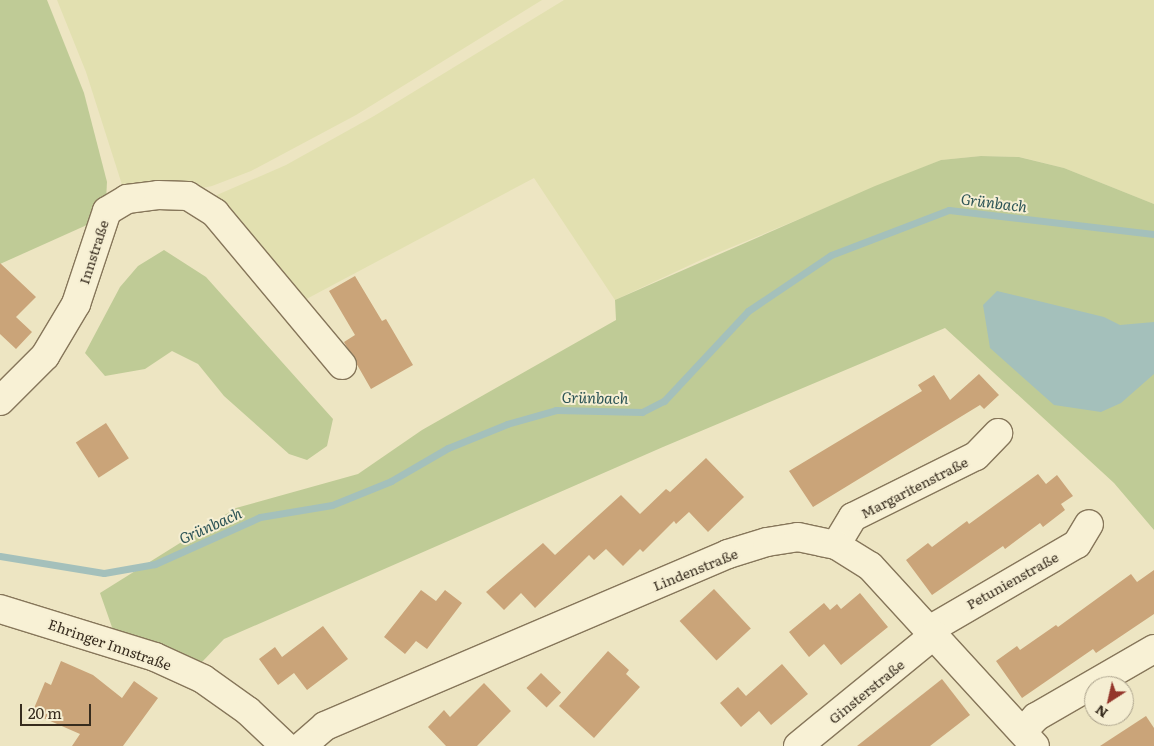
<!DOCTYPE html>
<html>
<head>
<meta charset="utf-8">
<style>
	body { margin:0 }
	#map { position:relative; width:1154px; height:746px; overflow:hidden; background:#ede5c2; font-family:Literata,serif }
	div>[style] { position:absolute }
	.farmland>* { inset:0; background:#e2e0b0 }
	.green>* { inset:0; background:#bfcb96 }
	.water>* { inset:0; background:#a4c0bb }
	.stream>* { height:7px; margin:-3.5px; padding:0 3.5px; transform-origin:3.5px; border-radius:3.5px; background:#a4c0bb }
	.building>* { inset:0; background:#caa479; transform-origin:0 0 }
	.roads { filter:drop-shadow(1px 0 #86765a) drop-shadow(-1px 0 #86765a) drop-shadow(0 1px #86765a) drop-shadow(0 -1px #86765a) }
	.street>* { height:28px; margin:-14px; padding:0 14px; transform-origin:14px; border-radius:14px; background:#f8f1d5 }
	span { translate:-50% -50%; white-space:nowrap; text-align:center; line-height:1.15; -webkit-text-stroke:4px #f5eed2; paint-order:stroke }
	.street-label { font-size:14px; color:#372c1e }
	.water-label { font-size:15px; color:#2d5456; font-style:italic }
	.north { position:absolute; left:1084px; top:676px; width:50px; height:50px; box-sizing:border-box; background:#f5eed2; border:1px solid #a9a08a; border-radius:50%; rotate:215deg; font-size:14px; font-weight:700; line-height:20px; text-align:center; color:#372c1e }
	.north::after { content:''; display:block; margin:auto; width:18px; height:22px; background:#94362b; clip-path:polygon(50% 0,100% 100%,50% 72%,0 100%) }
	.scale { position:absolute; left:20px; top:704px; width:71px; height:22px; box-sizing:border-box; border:2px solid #372c1e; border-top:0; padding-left:6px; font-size:15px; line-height:18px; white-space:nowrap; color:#372c1e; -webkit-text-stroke:4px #f5eed2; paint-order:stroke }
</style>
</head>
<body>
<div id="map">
	<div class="farmland">
		<div style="clip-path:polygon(57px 0,542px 0,356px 115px,251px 171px,212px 186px,188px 191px,124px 191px,86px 72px)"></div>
		<div style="clip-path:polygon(564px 0,1154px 0,1154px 204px,1064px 168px,1020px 157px,981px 156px,941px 160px,703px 259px,615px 300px,534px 178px,299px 303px,210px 198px,286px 165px,374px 116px)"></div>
	</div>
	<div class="green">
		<div style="clip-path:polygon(0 0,47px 0,84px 93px,107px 182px,106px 200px,98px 220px,0 264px)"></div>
		<div style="clip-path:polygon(981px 156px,1019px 157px,1064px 168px,1154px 204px,1154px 530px,1114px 483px,945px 328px,663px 447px,224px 639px,202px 662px,113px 630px,100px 593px,236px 508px,358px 474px,422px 430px,616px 320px,615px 300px,875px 186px,941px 160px)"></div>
		<div style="clip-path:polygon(164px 250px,206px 277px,333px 419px,327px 446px,307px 460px,289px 454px,224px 396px,198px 364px,172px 351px,145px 369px,105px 376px,85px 353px,120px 287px,138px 266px)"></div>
	</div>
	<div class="water">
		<div style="clip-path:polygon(997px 291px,1104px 317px,1120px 325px,1154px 322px,1154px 374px,1121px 403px,1101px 412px,1054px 405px,990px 348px,983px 305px)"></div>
	</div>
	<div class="stream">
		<div style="left:0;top:556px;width:105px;rotate:9.3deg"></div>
		<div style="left:104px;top:573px;width:52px;rotate:-10deg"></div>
		<div style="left:155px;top:564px;width:115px;rotate:-24.1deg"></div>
		<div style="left:260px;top:517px;width:73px;rotate:-9.5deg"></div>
		<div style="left:332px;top:505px;width:64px;rotate:-22.1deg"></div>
		<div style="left:391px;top:481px;width:66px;rotate:-30.1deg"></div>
		<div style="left:448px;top:448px;width:64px;rotate:-22.1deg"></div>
		<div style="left:507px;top:424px;width:51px;rotate:-15.9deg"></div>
		<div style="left:556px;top:410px;width:86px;rotate:1.3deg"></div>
		<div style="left:642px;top:412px;width:25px;rotate:-27deg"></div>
		<div style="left:664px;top:401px;width:123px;rotate:-47deg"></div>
		<div style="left:748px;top:311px;width:100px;rotate:-34deg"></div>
		<div style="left:831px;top:255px;width:126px;rotate:-20.9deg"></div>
		<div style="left:949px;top:210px;width:206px;rotate:6.7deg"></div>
	</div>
	<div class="building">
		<div style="clip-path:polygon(0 263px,36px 297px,16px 317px,32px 332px,16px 349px,0 334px)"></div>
		<div style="clip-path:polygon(355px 276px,382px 321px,386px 319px,413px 365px,371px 389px,344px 342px,355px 335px,329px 291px)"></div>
		<div style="clip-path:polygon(979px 374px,999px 395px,984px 409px,980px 405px,813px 507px,789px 471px,922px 391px,918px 385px,934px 375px,950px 400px)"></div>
		<div style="left:106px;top:423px;width:42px;height:36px;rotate:57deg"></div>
		<div style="clip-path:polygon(706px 458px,744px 497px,708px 532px,689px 512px,676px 524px,674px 521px,643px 552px,640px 549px,623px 566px,606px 549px,594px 560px,589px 555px,535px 608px,521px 593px,504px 610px,486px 592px,543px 543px,555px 555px,621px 495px,640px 514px,666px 489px,670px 492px)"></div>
		<div style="clip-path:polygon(1038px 474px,1046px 484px,1057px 475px,1073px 496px,1061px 504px,1065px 510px,1043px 527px,1040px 523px,1005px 549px,1003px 546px,932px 595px,906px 560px,928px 543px,932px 547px,967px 521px,969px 524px)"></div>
		<div style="clip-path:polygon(1154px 570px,1154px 614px,1096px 653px,1093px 649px,1022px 698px,996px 661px,1017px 646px,1020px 650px,1056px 625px,1058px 627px,1131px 574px,1137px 582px)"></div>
		<div style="left:714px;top:589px;width:54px;height:47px;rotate:47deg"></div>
		<div style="clip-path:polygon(421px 590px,436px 601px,445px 590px,462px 603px,427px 649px,416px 641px,405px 654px,384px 637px)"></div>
		<div style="clip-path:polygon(860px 593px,888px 627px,841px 665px,824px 644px,809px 657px,789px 632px,824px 603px,830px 610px,837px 604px,841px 609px)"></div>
		<div style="clip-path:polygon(323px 626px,348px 659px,307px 690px,294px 673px,278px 685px,259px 659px,275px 647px,282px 657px)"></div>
		<div style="clip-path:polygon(608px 651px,629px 670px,626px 674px,640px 687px,594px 738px,559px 706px)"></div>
		<div style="clip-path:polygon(61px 661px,93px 675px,122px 698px,134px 681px,158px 698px,123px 746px,72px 746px,80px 734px,32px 713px,45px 682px,51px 685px)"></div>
		<div style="clip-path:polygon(782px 664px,808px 694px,771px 725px,759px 711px,741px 727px,720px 703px,738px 687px,746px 696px)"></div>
		<div style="left:541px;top:673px;width:28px;height:21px;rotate:44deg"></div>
		<div style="clip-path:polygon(942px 679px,970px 715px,930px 746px,857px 746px)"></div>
		<div style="clip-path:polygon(484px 683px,511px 711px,477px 746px,446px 746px,428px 727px,444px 710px,450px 717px)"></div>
		<div style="clip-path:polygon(1146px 716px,1154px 728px,1154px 746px,1100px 746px)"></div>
	</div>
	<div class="roads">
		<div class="street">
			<div style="left:0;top:401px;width:64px;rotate:-45deg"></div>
			<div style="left:45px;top:356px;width:61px;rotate:-59.2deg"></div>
			<div style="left:76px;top:304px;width:98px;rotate:-71.6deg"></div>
			<div style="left:107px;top:211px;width:23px;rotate:-31deg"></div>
			<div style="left:127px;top:199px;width:31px;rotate:-7deg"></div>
			<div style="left:158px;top:195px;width:30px;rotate:2deg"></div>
			<div style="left:188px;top:196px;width:32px;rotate:32deg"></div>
			<div style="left:215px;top:213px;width:198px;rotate:50.1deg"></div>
			<div style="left:836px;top:545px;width:33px;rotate:-59deg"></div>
			<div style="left:853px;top:517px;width:137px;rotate:-26.4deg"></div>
			<div style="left:976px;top:456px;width:32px;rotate:-46deg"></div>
			<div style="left:0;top:609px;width:162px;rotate:17.2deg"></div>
			<div style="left:155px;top:657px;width:53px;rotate:24.6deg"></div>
			<div style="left:203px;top:679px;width:55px;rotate:35.4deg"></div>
			<div style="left:248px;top:711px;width:51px;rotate:43.4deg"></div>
			<div style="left:929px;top:630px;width:171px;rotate:-30.2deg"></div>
			<div style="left:1077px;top:544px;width:23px;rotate:-59deg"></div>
			<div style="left:1023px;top:731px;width:19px;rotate:-47deg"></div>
			<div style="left:1036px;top:717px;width:136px;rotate:-30deg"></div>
			<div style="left:302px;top:746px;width:30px;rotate:-41deg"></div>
			<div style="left:325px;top:726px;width:438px;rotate:-23.1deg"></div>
			<div style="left:728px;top:554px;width:41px;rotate:-17.1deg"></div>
			<div style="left:767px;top:542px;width:31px;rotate:-9deg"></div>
			<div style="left:798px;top:537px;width:39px;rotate:12deg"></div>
			<div style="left:836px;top:545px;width:40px;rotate:32deg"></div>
			<div style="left:870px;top:566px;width:244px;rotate:47.5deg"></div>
			<div style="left:798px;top:746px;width:176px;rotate:-39.2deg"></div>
		</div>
	</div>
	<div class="street-label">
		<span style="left:93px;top:252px;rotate:-72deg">Innstraße</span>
		<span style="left:914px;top:487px;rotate:-27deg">Margaritenstraße</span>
		<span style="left:695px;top:569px;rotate:-22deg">Lindenstraße</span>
		<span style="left:1012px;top:580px;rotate:-29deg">Petunienstraße</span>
		<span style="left:110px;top:644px;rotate:19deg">Ehringer Innstraße</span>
		<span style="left:866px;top:691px;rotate:-39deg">Ginsterstraße</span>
	</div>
	<div class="water-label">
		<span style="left:994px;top:202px;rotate:7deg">Grünbach</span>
		<span style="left:595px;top:397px;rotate:1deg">Grünbach</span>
		<span style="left:210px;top:525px;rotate:-24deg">Grünbach</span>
	</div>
	<div class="north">N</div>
	<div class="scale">20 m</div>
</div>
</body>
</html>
